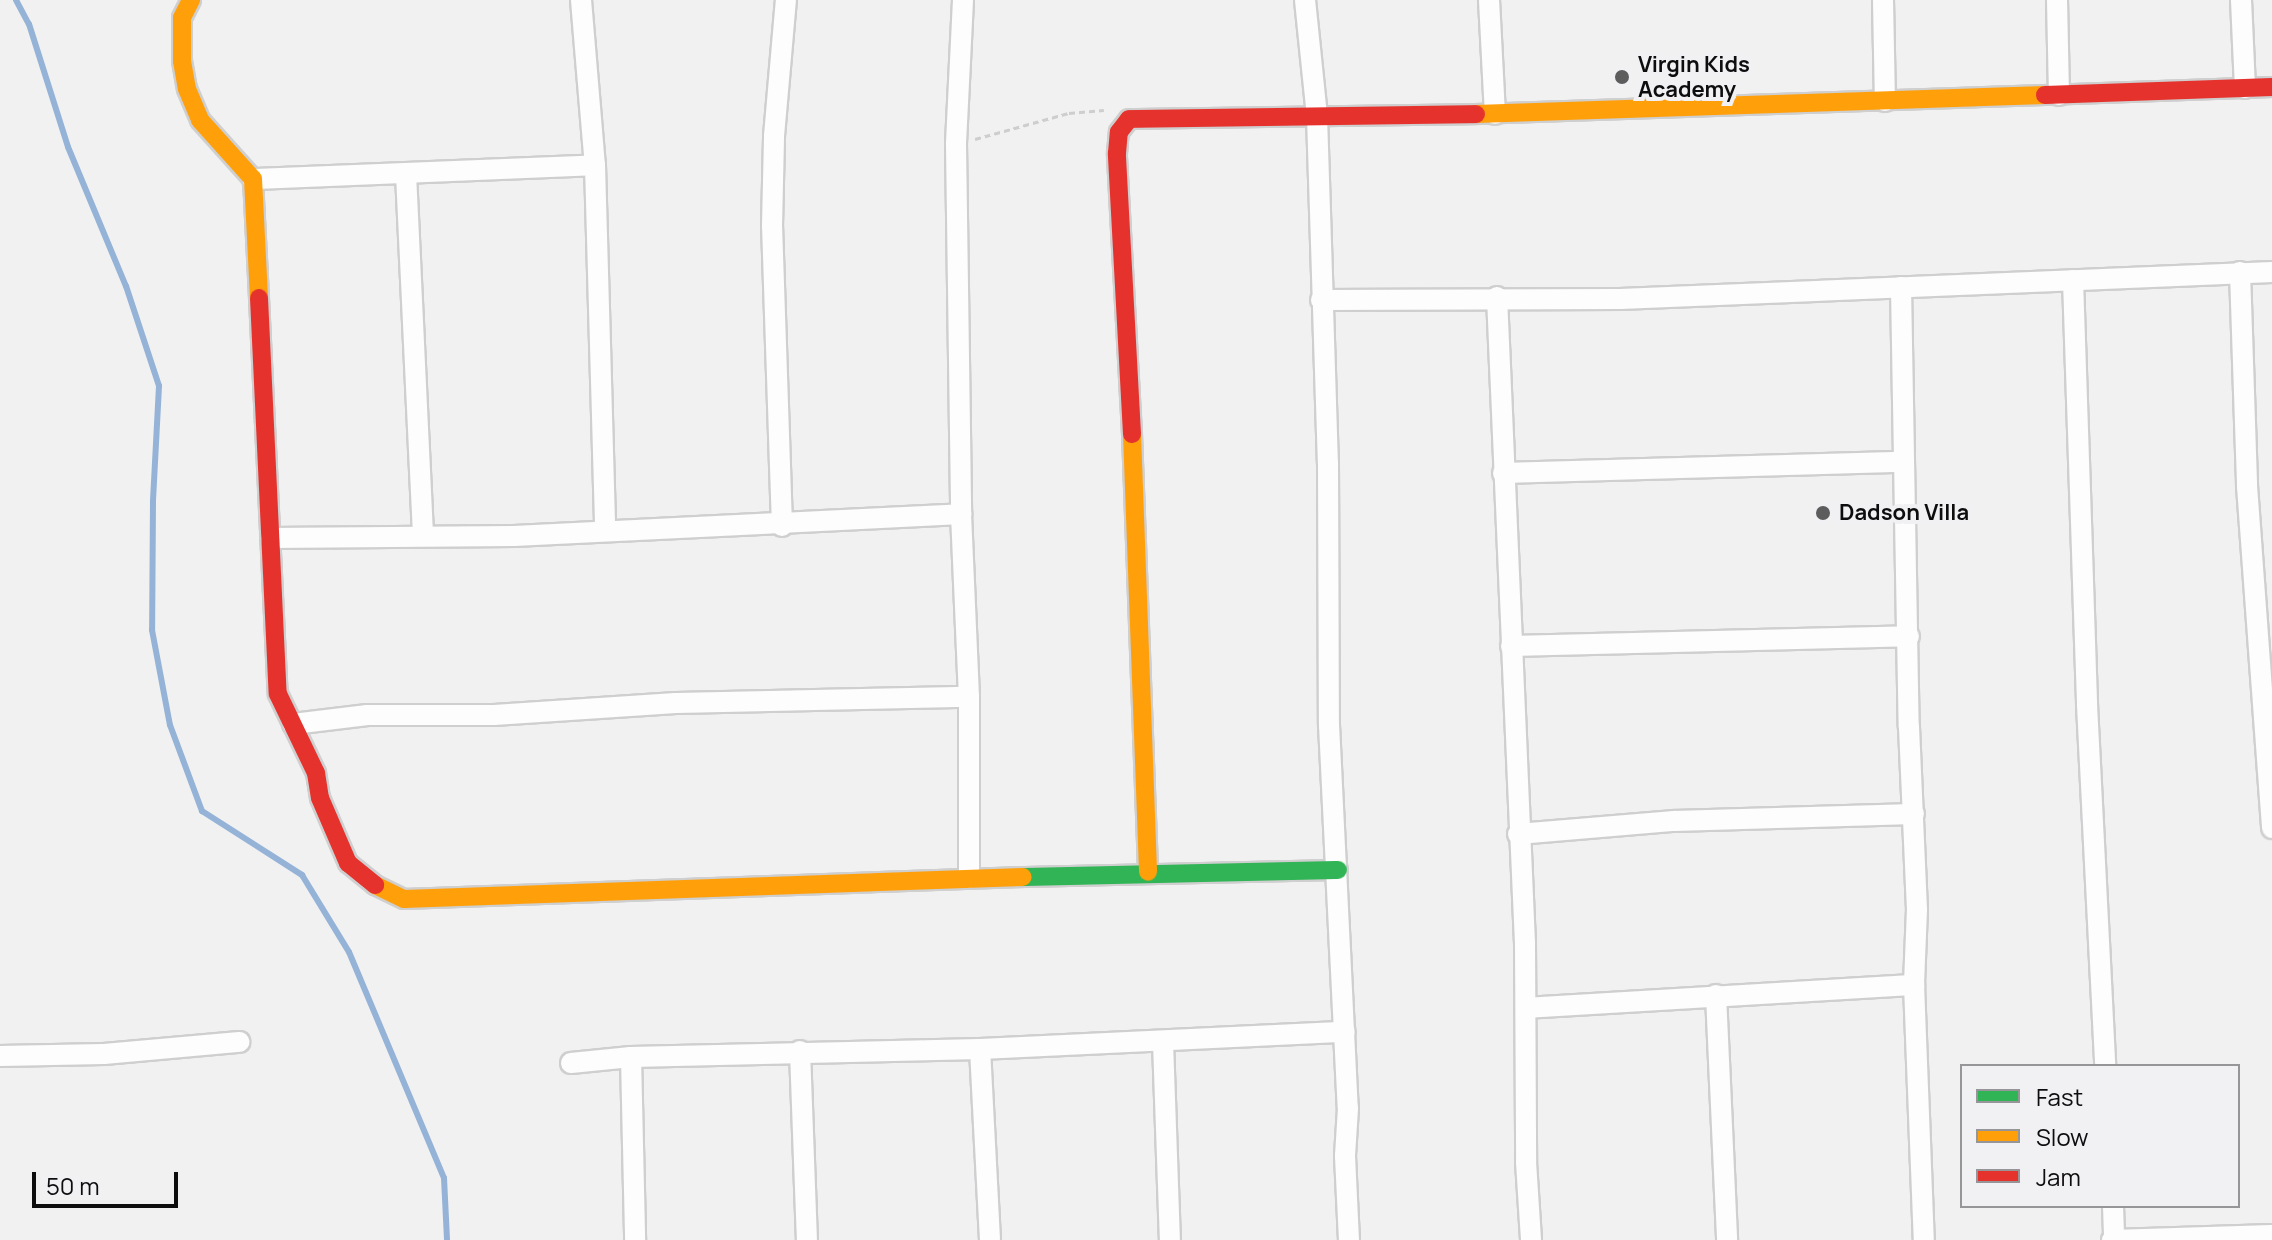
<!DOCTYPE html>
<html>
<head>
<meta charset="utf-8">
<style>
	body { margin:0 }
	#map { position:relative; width:2272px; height:1240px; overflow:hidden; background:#f1f1f2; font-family:Manrope,sans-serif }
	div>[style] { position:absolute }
	.stream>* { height:6px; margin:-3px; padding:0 3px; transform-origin:3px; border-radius:3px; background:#95b3d7 }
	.path>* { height:3px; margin-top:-1.5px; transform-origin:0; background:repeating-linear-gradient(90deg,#cececf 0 6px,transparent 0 10px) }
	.roads { filter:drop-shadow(2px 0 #cfcfd0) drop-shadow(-2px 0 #cfcfd0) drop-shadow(0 2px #cfcfd0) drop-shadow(0 -2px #cfcfd0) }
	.street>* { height:20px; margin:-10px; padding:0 10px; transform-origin:10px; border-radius:10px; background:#fdfdfd }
	.fast>* { height:18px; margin:-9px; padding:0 9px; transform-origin:9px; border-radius:9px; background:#30b455 }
	.slow>* { height:18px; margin:-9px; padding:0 9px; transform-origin:9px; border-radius:9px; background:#ff9f0a }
	.jam>* { height:18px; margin:-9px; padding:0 9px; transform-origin:9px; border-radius:9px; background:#e5322d }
	.dots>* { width:22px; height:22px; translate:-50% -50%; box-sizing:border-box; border:4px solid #f1f0f3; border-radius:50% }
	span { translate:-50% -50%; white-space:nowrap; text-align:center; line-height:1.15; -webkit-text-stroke:8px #f1f0f3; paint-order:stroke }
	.poi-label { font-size:22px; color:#0e0d0e; font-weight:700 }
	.left { translate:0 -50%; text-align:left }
	.legend { position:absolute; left:1960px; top:1064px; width:280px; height:144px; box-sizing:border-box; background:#f1f0f3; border:2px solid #969597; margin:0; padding:10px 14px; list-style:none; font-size:24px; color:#0e0d0e }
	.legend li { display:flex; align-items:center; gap:16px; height:40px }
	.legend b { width:40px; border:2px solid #969597 }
	.scale { position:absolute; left:32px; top:1172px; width:146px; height:36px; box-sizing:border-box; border:4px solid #0e0d0e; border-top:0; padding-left:10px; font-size:24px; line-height:28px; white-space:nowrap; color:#0e0d0e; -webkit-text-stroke:6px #f1f0f3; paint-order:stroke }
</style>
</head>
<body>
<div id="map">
	<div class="stream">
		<div style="left:16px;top:0;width:27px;rotate:62deg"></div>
		<div style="left:29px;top:24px;width:129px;rotate:72.4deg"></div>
		<div style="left:68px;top:147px;width:151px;rotate:67.4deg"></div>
		<div style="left:126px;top:286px;width:105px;rotate:71.7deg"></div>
		<div style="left:159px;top:386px;width:116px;rotate:93deg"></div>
		<div style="left:153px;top:502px;width:128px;rotate:90.4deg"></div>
		<div style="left:152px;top:630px;width:97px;rotate:79.3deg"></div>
		<div style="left:170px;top:725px;width:92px;rotate:69.6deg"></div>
		<div style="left:202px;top:811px;width:119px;rotate:32.6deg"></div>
		<div style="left:302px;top:875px;width:90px;rotate:58.6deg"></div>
		<div style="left:349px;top:952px;width:245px;rotate:67.2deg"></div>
		<div style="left:444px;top:1178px;width:62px;rotate:87.2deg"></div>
	</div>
	<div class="path">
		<div style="left:975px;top:139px;width:98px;rotate:-15.5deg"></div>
		<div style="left:1069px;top:113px;width:35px;rotate:-5deg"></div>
	</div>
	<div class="roads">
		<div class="street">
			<div style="left:581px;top:0;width:166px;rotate:85.2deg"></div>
			<div style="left:595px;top:165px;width:365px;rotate:88.4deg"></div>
			<div style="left:963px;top:0;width:144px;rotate:92.8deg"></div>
			<div style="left:956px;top:144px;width:370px;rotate:89.2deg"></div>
			<div style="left:961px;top:514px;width:183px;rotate:87.5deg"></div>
			<div style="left:969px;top:697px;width:181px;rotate:90deg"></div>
			<div style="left:1305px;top:0;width:117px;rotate:84.1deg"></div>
			<div style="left:1317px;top:116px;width:347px;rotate:88.2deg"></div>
			<div style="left:1328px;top:463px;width:262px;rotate:89.8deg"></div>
			<div style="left:1329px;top:725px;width:383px;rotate:87.2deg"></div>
			<div style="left:1348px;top:1108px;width:48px;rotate:93.6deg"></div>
			<div style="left:1345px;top:1156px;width:84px;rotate:87.3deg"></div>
			<div style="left:1489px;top:0;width:114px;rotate:87deg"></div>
			<div style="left:1883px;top:0;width:101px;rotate:88.9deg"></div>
			<div style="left:2057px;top:0;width:95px;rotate:88.8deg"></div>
			<div style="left:2241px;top:0;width:88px;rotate:87.4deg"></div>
			<div style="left:406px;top:174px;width:361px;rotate:87.3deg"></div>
			<div style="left:253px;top:179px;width:342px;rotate:-2.3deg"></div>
			<div style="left:2240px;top:272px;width:214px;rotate:88.1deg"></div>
			<div style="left:2247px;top:486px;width:343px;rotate:85.8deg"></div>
			<div style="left:2073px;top:280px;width:425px;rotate:88.1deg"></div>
			<div style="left:2087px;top:705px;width:361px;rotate:87.1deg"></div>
			<div style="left:1901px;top:287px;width:440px;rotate:89deg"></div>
			<div style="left:1909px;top:727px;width:182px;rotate:87.5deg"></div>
			<div style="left:1917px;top:909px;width:76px;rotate:92.3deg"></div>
			<div style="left:1914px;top:985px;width:255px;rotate:87.8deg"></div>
			<div style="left:1497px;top:297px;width:647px;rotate:87.52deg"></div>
			<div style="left:1525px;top:943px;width:219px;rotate:89.7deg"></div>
			<div style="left:1526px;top:1162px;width:78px;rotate:86.3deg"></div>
			<div style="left:1321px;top:300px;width:299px;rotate:-0.2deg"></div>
			<div style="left:1620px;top:299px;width:653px;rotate:-2.37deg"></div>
			<div style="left:1503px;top:473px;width:399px;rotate:-1.6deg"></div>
			<div style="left:782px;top:526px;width:300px;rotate:-91.9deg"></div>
			<div style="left:772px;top:226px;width:90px;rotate:-88.7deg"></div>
			<div style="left:774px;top:136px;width:137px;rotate:-85deg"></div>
			<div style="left:271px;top:538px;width:243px;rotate:-0.5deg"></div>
			<div style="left:514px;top:536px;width:448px;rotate:-2.8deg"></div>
			<div style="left:1511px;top:646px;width:398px;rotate:-1.4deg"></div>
			<div style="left:293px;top:724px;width:75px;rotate:-6.9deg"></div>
			<div style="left:367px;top:715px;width:127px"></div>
			<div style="left:494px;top:715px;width:182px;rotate:-3.8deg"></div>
			<div style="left:676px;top:703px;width:293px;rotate:-1.2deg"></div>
			<div style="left:1518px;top:834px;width:157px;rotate:-4.8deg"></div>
			<div style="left:1674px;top:821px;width:240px;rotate:-1.7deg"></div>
			<div style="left:1716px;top:995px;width:245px;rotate:87.4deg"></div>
			<div style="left:1526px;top:1008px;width:389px;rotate:-3.4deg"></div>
			<div style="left:1163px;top:1042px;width:198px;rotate:88deg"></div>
			<div style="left:980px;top:1049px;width:191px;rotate:87deg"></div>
			<div style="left:800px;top:1051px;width:189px;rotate:87.9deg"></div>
			<div style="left:0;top:1056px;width:104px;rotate:-1.1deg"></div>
			<div style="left:104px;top:1054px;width:136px;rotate:-5.1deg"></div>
			<div style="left:631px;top:1057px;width:183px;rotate:88.7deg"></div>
			<div style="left:571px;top:1063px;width:60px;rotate:-5.7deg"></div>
			<div style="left:631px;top:1057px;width:349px;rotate:-1.3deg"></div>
			<div style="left:980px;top:1049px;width:365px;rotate:-2.7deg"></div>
			<div style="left:2113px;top:1206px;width:34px;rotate:88deg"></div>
			<div style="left:2112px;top:1240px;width:160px;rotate:-1.8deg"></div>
		</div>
		<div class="fast">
			<div style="left:1023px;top:877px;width:315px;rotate:-1.3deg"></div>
		</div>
		<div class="slow">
			<div style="left:191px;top:0;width:20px;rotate:117deg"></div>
			<div style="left:182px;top:18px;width:43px;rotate:90deg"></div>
			<div style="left:182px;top:61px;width:28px;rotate:80deg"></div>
			<div style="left:187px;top:89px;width:34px;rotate:67deg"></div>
			<div style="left:200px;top:120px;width:79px;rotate:48.1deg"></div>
			<div style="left:253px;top:179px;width:119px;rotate:87.1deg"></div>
			<div style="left:1476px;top:114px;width:569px;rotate:-1.91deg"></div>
			<div style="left:1132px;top:434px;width:438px;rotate:87.9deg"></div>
			<div style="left:375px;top:885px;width:32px;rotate:26deg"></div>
			<div style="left:404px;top:899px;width:619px;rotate:-2.04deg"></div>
		</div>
		<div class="jam">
			<div style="left:2045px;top:95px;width:227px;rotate:-2deg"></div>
			<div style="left:259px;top:298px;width:396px;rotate:87.3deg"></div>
			<div style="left:278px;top:694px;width:88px;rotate:64.3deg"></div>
			<div style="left:316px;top:773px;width:25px;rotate:81deg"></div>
			<div style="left:320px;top:798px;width:71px;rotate:66.7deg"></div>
			<div style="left:348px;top:863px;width:35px;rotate:39deg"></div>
			<div style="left:1132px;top:434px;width:281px;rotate:-93.1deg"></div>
			<div style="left:1117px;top:153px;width:21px;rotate:-85deg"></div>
			<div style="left:1119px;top:132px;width:16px;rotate:-52deg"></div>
			<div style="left:1129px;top:119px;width:347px;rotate:-0.8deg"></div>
		</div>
	</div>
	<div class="dots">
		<div style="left:1622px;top:77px;background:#5d5d5e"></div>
		<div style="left:1823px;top:513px;background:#5d5d5e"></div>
	</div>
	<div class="poi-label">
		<span class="left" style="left:1638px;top:77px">Virgin Kids<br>Academy</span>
		<span class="left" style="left:1839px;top:513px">Dadson Villa</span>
	</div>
	<ul class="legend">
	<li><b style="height:10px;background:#30b455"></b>Fast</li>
	<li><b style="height:10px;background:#ff9f0a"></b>Slow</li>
	<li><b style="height:10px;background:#e5322d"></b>Jam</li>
	</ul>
	<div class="scale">50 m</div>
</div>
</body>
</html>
